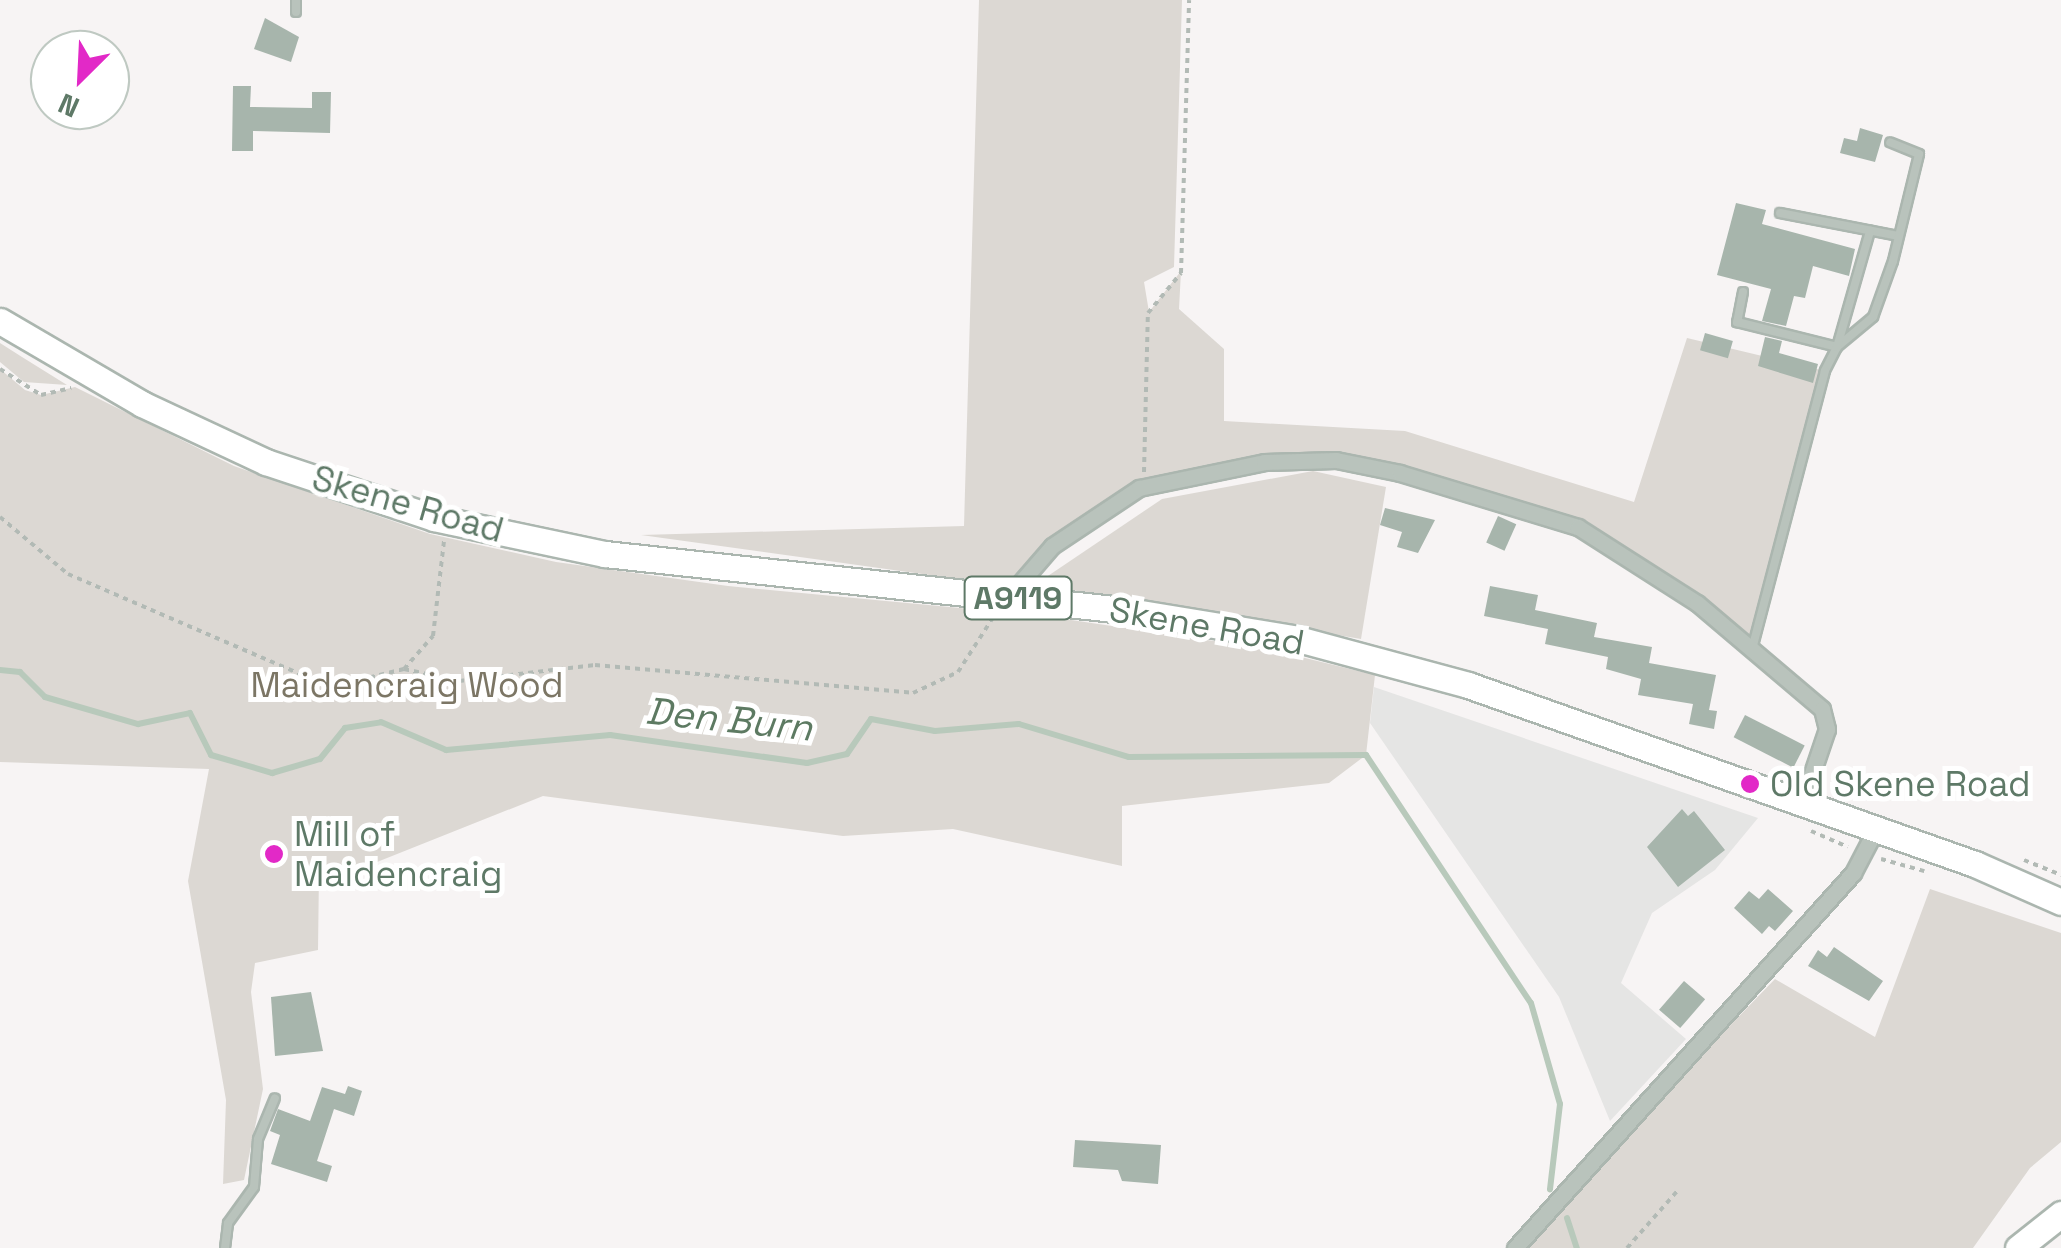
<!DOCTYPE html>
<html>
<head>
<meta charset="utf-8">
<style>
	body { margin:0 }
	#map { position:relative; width:2061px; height:1248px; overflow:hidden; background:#f7f4f4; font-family:"Space Grotesk",sans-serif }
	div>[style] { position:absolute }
	.built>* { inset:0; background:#e5e5e4 }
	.green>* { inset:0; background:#dcd8d3 }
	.stream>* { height:6px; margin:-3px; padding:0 3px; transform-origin:3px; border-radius:3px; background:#b8c9bb }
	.building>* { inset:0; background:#a7b5ac; transform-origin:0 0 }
	.path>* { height:4px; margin-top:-2px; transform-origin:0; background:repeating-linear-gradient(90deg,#b2bab5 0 5px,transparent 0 10px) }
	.roads { filter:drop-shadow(2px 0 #abb6af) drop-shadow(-2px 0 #abb6af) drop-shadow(0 2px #abb6af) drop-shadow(0 -2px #abb6af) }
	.service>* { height:8px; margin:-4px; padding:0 4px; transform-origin:4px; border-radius:4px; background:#b9c3bc }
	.minor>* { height:15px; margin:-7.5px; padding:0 7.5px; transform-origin:7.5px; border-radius:7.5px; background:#b9c3bc }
	.primary>* { height:25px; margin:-12.5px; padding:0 12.5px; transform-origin:12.5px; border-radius:12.5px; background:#fff }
	.dots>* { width:28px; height:28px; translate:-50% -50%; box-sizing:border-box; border:5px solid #fff; border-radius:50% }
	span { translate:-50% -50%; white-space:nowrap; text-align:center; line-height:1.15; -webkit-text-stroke:10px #fff; paint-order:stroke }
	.shield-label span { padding:2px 8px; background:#fff; border:2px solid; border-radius:8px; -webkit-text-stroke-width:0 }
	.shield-label { font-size:32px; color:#5e7967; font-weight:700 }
	.street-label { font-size:35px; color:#5e7967 }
	.park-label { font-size:35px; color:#7c7665 }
	.poi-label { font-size:35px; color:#5e7967 }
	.left { translate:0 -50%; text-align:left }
	.water-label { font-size:38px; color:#5d7a62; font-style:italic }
	.north { position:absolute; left:30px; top:30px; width:100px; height:100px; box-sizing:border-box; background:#fff; border:2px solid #bfc9c2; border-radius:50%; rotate:204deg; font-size:28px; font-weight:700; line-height:40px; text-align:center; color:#5e7967 }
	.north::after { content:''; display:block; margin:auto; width:35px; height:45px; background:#e229c7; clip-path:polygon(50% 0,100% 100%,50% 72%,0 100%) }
</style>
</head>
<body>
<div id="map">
	<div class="built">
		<div style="clip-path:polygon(1374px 687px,1758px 818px,1715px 870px,1652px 913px,1621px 983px,1686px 1039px,1610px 1121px,1559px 997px,1370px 723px)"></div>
	</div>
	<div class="green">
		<div style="clip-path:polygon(979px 0,1182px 0,1174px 267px,1144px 282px,1149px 312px,1181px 271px,1179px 309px,1224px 349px,1224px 421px,1405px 431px,1634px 502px,1687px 338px,1825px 371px,1752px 650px,1578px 527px,1336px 460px,1264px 462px,1144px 486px,1052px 546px,1016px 587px,641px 535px,964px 526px)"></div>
		<div style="clip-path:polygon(0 343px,22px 357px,67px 385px,24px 382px,0 362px)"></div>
		<div style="clip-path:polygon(0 369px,25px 390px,41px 395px,75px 387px,234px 466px,430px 534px,556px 562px,728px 586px,1044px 616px,1268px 649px,1375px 675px,1366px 755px,1329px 783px,1122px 806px,1122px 866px,953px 829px,843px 836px,543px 796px,372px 864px,319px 872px,318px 950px,255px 963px,251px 992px,263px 1089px,244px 1180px,223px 1184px,226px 1100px,188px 881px,209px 769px,0 762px)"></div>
		<div style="clip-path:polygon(1313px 471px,1386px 487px,1361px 639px,1036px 584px,1162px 499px)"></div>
		<div style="clip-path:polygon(1930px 889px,2061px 933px,2061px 1142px,2030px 1168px,1973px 1248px,1515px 1248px,1775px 979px,1875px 1037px)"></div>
	</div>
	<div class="stream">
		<div style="left:0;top:670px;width:20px;rotate:6deg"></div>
		<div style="left:20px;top:672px;width:35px;rotate:45deg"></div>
		<div style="left:45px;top:697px;width:97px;rotate:16.2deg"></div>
		<div style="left:138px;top:724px;width:53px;rotate:-11.9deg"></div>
		<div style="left:190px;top:713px;width:47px;rotate:63.4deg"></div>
		<div style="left:211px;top:755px;width:64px;rotate:16.4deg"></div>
		<div style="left:272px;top:773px;width:50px;rotate:-16.3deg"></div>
		<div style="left:320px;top:759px;width:40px;rotate:-51deg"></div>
		<div style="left:345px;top:728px;width:36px;rotate:-9deg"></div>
		<div style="left:381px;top:722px;width:71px;rotate:23.3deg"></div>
		<div style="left:446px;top:750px;width:165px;rotate:-5.2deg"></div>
		<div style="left:610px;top:735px;width:199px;rotate:8.1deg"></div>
		<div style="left:807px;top:763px;width:41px;rotate:-12.7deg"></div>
		<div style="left:847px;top:754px;width:42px;rotate:-55.6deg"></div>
		<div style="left:871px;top:719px;width:65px;rotate:10.6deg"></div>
		<div style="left:935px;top:731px;width:84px;rotate:-4.8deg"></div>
		<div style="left:1019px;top:724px;width:115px;rotate:16.7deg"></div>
		<div style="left:1129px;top:757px;width:237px;rotate:-0.5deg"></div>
		<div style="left:1366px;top:755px;width:298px;rotate:56.4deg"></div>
		<div style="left:1531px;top:1003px;width:105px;rotate:74deg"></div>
		<div style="left:1560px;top:1104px;width:86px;rotate:96.7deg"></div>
		<div style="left:1567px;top:1218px;width:32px;rotate:72deg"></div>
	</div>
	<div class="building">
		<div style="clip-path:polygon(265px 18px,299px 37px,291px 62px,254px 49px)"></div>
		<div style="clip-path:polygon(233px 86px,251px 86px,250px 107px,312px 108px,312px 92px,331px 92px,330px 133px,253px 131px,253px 151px,232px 151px)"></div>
		<div style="clip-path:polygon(1860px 128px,1883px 135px,1875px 162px,1840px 153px,1844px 138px,1857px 141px)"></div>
		<div style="clip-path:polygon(1736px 203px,1766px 210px,1762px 224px,1855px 249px,1849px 276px,1813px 266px,1805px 298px,1794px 296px,1786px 326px,1762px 321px,1771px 289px,1717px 275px)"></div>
		<div style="left:1705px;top:333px;width:29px;height:18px;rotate:16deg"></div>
		<div style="clip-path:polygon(1765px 337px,1782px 341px,1779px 353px,1818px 364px,1813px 383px,1758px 366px)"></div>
		<div style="clip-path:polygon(1385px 508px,1435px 520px,1418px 553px,1397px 547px,1402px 532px,1380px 525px)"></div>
		<div style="left:1498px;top:516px;width:20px;height:29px;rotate:24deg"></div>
		<div style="clip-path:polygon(1490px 586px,1538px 595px,1535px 610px,1597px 623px,1594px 637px,1652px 647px,1649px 663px,1716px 675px,1709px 710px,1717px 711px,1714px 729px,1689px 724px,1693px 704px,1638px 695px,1641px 679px,1606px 669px,1608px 657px,1545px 644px,1548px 629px,1484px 616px)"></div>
		<div style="left:1745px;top:715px;width:67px;height:25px;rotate:27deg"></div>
		<div style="clip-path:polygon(1682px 809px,1688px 816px,1694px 811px,1725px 850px,1678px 887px,1647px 847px)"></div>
		<div style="clip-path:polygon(1768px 889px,1793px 911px,1775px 931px,1769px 926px,1762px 934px,1734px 908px,1749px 891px,1759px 899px)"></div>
		<div style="clip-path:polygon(1834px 947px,1883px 981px,1869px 1001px,1808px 966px,1818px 950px,1827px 957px)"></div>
		<div style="left:1684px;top:981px;width:28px;height:38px;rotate:41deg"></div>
		<div style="clip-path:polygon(311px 992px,323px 1051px,275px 1056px,271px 997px)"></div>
		<div style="clip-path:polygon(348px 1086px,362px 1091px,354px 1116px,334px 1109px,317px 1161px,332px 1166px,327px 1182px,271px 1164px,280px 1135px,270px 1131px,278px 1109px,310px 1121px,322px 1087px,345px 1094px)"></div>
		<div style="clip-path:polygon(1075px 1140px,1161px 1145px,1158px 1184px,1122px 1181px,1118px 1170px,1073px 1167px)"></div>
	</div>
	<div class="path">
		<div style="left:0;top:369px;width:49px;rotate:32.4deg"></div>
		<div style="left:41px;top:395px;width:31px;rotate:-13deg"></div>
		<div style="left:1144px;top:472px;width:159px;rotate:-88.6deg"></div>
		<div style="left:1148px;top:313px;width:52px;rotate:-50.5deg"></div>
		<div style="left:1181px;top:273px;width:273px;rotate:-88.3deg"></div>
		<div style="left:0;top:517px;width:89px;rotate:40deg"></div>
		<div style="left:68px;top:574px;width:286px;rotate:23.3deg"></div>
		<div style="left:331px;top:687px;width:75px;rotate:-13.9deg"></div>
		<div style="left:404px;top:669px;width:44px;rotate:-48.7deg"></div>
		<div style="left:433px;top:636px;width:96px;rotate:-83.4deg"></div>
		<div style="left:404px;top:669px;width:56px;rotate:12.3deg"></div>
		<div style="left:459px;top:681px;width:137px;rotate:-6.7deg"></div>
		<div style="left:595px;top:665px;width:319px;rotate:5deg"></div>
		<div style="left:913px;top:693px;width:50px;rotate:-25deg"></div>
		<div style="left:958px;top:672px;width:63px;rotate:-57.3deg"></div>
		<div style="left:1811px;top:831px;width:40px;rotate:23.4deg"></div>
		<div style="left:1881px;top:859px;width:45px;rotate:15.6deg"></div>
		<div style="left:2024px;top:860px;width:40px;rotate:22deg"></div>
		<div style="left:1627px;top:1248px;width:79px;rotate:-48.6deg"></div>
	</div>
	<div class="roads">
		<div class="service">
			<div style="left:296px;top:0;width:12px;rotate:90deg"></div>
			<div style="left:1780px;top:213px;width:120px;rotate:11deg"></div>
			<div style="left:1743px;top:292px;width:31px;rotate:101deg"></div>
			<div style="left:1737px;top:322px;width:103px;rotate:14deg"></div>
			<div style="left:1837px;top:347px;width:27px;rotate:117deg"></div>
			<div style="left:1825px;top:371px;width:288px;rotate:104.7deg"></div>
			<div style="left:1837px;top:347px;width:47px;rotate:-39.8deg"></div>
			<div style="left:1873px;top:317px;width:59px;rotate:-70.3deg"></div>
			<div style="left:1893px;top:261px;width:110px;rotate:-76.3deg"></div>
			<div style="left:1919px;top:154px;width:31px;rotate:-158deg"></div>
			<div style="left:1837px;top:347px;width:121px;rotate:-74.1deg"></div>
			<div style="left:225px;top:1248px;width:25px;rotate:-83deg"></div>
			<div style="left:228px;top:1223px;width:44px;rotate:-54.2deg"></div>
			<div style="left:254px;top:1187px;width:48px;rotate:-85.2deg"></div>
			<div style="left:258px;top:1139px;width:44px;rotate:-67.5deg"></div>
		</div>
		<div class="minor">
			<div style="left:1008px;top:597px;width:67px;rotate:-49.2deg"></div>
			<div style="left:1052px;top:546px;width:105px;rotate:-33.7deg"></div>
			<div style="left:1139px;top:488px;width:128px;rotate:-11.7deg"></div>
			<div style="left:1264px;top:462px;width:72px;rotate:-1.6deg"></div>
			<div style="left:1336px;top:460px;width:65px;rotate:11.5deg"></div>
			<div style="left:1400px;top:473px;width:186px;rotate:16.9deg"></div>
			<div style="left:1578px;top:527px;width:141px;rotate:32.6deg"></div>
			<div style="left:1697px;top:603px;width:164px;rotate:40.3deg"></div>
			<div style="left:1822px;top:709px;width:21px;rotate:76deg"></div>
			<div style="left:1827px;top:729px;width:78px;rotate:108.7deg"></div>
			<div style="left:1515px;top:1248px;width:505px;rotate:-47.97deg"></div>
			<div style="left:1853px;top:873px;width:50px;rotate:-62.4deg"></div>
		</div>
		<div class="primary">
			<div style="left:0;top:321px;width:164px;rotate:30.3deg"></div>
			<div style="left:142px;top:404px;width:137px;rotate:25.1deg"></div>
			<div style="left:266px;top:462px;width:177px;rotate:18.4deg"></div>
			<div style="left:434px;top:518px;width:175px;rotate:11.9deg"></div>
			<div style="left:605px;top:554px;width:521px;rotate:6.17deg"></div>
			<div style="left:1123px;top:610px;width:177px;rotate:9.4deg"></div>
			<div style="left:1298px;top:639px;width:176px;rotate:15.1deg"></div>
			<div style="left:1468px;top:685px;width:538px;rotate:19.45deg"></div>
			<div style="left:1975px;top:864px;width:94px;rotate:23.8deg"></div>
			<div style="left:2018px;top:1248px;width:55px;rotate:-38.3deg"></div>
		</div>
	</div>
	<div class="dots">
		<div style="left:1750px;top:784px;background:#e229c7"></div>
		<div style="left:274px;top:854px;background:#e229c7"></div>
	</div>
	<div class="shield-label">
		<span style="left:1018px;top:598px">A9119</span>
	</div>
	<div class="street-label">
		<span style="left:408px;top:504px;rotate:16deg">Skene Road</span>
		<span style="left:1207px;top:626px;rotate:10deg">Skene Road</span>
	</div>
	<div class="park-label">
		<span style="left:407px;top:685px">Maidencraig Wood</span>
	</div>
	<div class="poi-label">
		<span class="left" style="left:1770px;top:784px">Old Skene Road</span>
		<span class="left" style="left:294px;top:854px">Mill of<br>Maidencraig</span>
	</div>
	<div class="water-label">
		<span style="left:729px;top:720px;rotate:6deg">Den Burn</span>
	</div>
	<div class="north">N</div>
</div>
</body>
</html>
